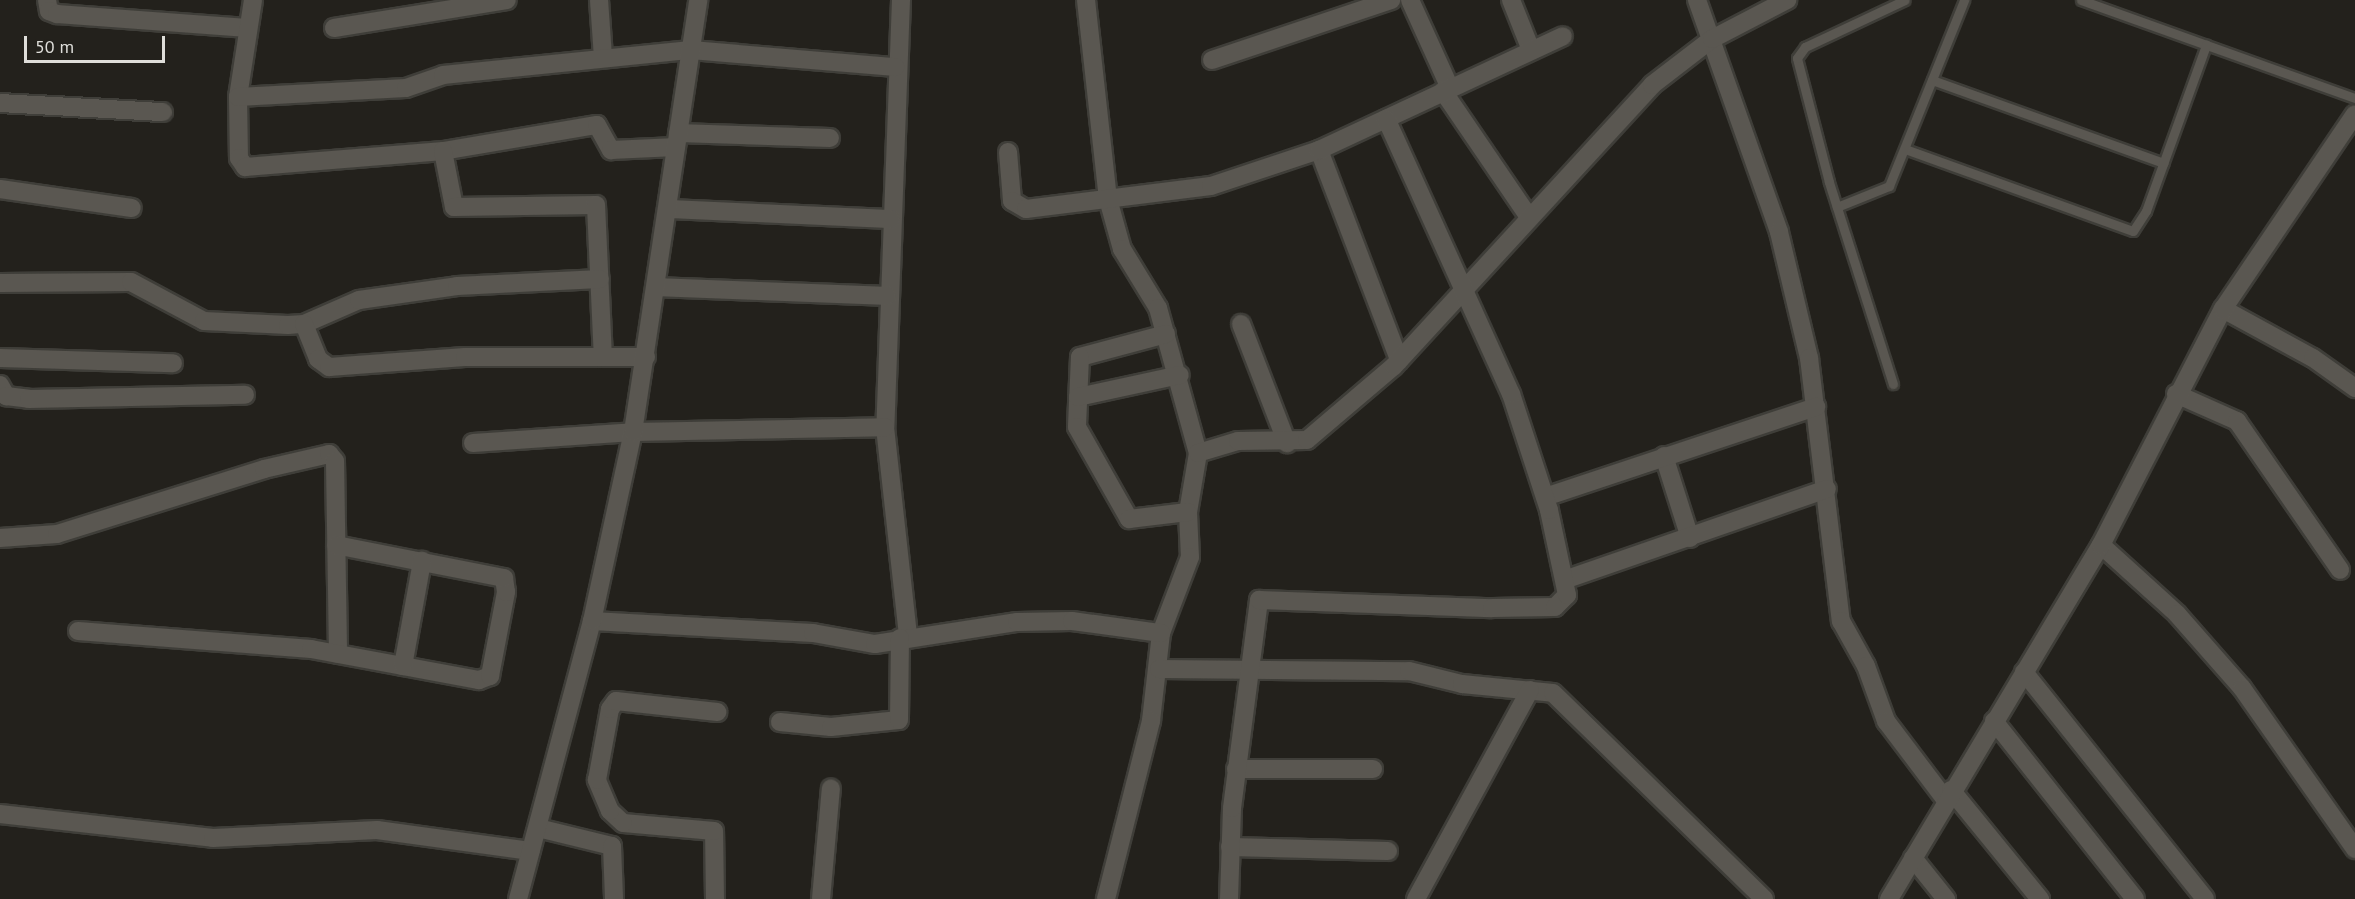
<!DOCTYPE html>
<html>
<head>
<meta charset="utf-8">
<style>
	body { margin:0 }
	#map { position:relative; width:2355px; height:899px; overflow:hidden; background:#23211c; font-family:"PT Sans",sans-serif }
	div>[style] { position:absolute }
	.roads { filter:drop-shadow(2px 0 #3f3e39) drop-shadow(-2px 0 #3f3e39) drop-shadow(0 2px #3f3e39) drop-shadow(0 -2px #3f3e39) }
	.lane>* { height:9px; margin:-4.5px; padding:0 4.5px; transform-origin:4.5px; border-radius:4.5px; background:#5a5751 }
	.street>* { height:18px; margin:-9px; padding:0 9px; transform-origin:9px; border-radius:9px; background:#5a5751 }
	span { translate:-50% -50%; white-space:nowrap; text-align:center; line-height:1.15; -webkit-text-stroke:6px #23211c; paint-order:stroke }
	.scale { position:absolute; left:24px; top:36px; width:141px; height:27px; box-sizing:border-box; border:3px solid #dfdeda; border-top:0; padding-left:8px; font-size:18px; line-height:21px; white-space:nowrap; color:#dfdeda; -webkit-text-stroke:4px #23211c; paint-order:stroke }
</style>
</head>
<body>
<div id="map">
	<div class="roads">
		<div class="lane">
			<div style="left:2081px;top:0;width:291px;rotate:19.7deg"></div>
			<div style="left:1932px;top:80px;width:246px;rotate:19.7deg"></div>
			<div style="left:1905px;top:149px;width:242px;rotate:19.8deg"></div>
			<div style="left:2133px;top:231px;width:24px;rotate:-57deg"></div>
			<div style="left:2146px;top:211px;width:177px;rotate:-70.1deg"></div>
			<div style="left:1837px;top:207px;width:56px;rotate:-22deg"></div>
			<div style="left:1889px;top:186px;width:201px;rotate:-68deg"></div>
			<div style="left:1893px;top:384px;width:212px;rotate:-107.6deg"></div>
			<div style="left:1829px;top:182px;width:128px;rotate:-104.5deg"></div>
			<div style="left:1797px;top:58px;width:14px;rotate:-54deg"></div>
			<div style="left:1805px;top:47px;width:110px;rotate:-25.2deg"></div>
		</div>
		<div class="street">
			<div style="left:47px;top:0;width:11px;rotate:80deg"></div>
			<div style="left:49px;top:11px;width:9px;rotate:21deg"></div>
			<div style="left:57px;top:14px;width:191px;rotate:4.2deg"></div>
			<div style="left:253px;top:0;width:98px;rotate:98.8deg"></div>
			<div style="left:238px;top:97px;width:61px;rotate:89.1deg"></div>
			<div style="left:239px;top:158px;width:11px;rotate:56deg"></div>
			<div style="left:245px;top:167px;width:199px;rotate:-4.6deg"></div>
			<div style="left:443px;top:151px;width:156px;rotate:-9.6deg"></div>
			<div style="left:597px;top:125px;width:29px;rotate:61deg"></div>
			<div style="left:611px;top:150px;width:65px;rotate:-2.6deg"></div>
			<div style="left:599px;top:0;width:57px;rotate:86deg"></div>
			<div style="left:901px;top:0;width:427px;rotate:92.1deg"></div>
			<div style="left:885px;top:427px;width:209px;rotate:83.7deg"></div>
			<div style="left:1086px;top:0;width:200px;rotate:83.7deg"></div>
			<div style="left:1108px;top:199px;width:52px;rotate:74.4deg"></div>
			<div style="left:1122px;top:249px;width:69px;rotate:58.6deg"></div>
			<div style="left:1158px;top:308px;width:150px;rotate:74.6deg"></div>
			<div style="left:1198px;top:453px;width:60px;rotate:99.6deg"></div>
			<div style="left:1188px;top:512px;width:45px;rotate:87.5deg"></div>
			<div style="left:1190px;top:557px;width:81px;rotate:110.9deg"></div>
			<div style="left:1161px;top:633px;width:89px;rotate:96.5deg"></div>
			<div style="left:1151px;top:721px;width:184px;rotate:104.2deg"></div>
			<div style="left:1410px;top:0;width:97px;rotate:65.6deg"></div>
			<div style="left:1511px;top:0;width:54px;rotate:68.2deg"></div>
			<div style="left:1697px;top:0;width:246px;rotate:70.5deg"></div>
			<div style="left:1779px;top:232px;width:130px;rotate:76.6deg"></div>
			<div style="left:1809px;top:358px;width:265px;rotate:83.1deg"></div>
			<div style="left:1841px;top:621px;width:51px;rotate:60.9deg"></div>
			<div style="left:1866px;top:666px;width:59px;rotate:70deg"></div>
			<div style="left:1886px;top:721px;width:98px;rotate:52.9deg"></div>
			<div style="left:334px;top:28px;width:175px;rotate:-9.2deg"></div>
			<div style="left:1212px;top:60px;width:189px;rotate:-18.5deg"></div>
			<div style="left:1443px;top:91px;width:153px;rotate:55.7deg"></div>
			<div style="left:238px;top:97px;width:168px;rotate:-3.1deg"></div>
			<div style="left:406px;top:88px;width:39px;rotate:-19deg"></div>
			<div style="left:443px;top:75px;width:249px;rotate:-5.8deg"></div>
			<div style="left:691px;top:50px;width:205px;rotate:4.8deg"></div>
			<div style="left:0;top:103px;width:163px;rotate:3.2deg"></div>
			<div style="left:678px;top:133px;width:152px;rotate:1.9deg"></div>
			<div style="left:1319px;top:150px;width:225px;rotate:69.1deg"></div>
			<div style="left:443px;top:151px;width:57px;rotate:78.9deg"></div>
			<div style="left:454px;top:207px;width:142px;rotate:-0.8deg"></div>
			<div style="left:596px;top:205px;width:152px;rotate:87.4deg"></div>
			<div style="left:1008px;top:152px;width:49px;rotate:85.3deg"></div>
			<div style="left:1012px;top:201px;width:16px;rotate:30deg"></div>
			<div style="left:1026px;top:209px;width:186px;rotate:-7.1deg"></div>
			<div style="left:1211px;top:186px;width:114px;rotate:-18.4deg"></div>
			<div style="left:1319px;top:150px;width:269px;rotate:-25deg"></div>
			<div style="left:0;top:189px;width:133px;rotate:8.2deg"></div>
			<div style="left:668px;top:209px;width:223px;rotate:2.6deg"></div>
			<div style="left:0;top:283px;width:131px;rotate:-0.4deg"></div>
			<div style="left:131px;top:282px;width:83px;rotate:28.1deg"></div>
			<div style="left:204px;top:321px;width:84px;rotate:2.7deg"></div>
			<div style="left:288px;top:325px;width:16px;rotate:-4deg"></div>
			<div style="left:304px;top:324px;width:60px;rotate:-23.6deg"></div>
			<div style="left:359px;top:300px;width:99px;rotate:-8.1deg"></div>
			<div style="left:457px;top:286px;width:143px;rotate:-2.8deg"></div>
			<div style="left:657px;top:287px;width:230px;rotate:2.2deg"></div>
			<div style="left:2223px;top:309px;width:102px;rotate:28.6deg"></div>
			<div style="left:2313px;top:358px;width:52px;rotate:35.5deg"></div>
			<div style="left:304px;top:324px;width:38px;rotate:68deg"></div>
			<div style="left:318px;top:359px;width:14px;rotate:36deg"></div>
			<div style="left:329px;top:367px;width:136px;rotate:-4.2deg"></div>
			<div style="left:465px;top:357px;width:181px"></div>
			<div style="left:1241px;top:324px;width:128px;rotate:68.9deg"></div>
			<div style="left:1166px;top:334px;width:89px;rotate:165deg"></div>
			<div style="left:1080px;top:357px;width:70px;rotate:92.5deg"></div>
			<div style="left:1077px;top:427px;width:106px;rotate:60.5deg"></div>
			<div style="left:1129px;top:519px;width:59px;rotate:-6.8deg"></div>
			<div style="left:0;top:358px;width:173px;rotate:1.7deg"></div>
			<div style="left:0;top:385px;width:13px;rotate:61deg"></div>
			<div style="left:6px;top:396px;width:23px;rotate:7deg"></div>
			<div style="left:29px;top:399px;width:216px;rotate:-1.1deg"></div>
			<div style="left:2176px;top:394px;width:67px;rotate:23.9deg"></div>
			<div style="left:2237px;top:421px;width:181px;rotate:55.3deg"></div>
			<div style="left:1078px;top:397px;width:104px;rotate:-12.2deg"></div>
			<div style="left:473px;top:443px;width:160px;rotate:-3.9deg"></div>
			<div style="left:633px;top:432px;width:252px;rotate:-1.1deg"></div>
			<div style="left:1198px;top:453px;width:42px;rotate:-16.7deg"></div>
			<div style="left:1238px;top:441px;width:69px;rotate:-0.8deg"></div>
			<div style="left:1307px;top:440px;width:114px;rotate:-40.4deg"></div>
			<div style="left:1394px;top:366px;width:381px;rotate:-47.4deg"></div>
			<div style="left:1652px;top:85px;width:76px;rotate:-37.5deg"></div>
			<div style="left:1712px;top:39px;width:85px;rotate:-27.5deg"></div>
			<div style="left:1664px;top:456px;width:86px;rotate:72.4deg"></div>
			<div style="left:1545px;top:497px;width:286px;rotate:-18.4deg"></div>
			<div style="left:0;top:538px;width:57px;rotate:-4deg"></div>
			<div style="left:57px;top:534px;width:217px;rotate:-17.4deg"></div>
			<div style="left:264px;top:469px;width:67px;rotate:-13deg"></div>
			<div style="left:329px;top:454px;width:9px;rotate:49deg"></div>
			<div style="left:335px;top:461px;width:193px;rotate:89.1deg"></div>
			<div style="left:2101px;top:545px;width:103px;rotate:42.2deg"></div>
			<div style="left:2177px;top:614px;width:98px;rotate:48.7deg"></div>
			<div style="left:2242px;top:688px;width:197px;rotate:54.9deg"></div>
			<div style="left:1567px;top:579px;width:275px;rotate:-19.1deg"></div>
			<div style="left:592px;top:621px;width:221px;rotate:3.1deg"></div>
			<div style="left:813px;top:633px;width:63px;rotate:10.1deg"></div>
			<div style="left:875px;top:644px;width:144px;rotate:-8.8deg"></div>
			<div style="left:1017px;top:622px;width:55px;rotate:-1deg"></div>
			<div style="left:1072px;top:621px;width:90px;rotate:7.7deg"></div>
			<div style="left:78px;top:631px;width:234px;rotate:4.4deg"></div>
			<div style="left:311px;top:649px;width:171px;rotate:10.5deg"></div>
			<div style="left:479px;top:680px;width:12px;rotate:-20deg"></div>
			<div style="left:490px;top:676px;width:86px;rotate:-79.2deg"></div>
			<div style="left:506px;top:592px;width:14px;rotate:-98deg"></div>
			<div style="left:504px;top:578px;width:171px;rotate:-168.9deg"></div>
			<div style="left:403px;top:666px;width:107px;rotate:-79.7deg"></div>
			<div style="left:1159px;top:669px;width:250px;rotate:0.5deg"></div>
			<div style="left:1409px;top:671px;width:55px;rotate:13.8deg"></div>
			<div style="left:1462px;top:684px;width:91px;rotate:5.6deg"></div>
			<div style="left:1553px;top:693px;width:295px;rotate:44.3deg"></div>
			<div style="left:2024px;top:672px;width:290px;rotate:51.4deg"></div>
			<div style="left:1994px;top:721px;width:227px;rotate:51.6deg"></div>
			<div style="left:780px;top:722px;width:51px;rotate:5.6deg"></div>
			<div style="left:831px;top:727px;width:68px;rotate:-5.9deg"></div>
			<div style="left:899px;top:720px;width:82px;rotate:-89.3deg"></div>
			<div style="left:1236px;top:769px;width:137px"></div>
			<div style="left:1951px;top:790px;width:141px;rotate:50.8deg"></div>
			<div style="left:0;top:814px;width:214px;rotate:6.4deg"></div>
			<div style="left:213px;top:838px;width:164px;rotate:-2.8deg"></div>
			<div style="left:377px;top:830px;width:155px;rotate:7.8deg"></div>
			<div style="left:538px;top:828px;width:76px;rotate:13.7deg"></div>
			<div style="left:612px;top:846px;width:53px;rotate:87.8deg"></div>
			<div style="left:1230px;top:847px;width:158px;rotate:1.5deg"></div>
			<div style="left:1913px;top:858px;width:53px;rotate:51.2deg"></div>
			<div style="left:518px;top:899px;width:288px;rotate:-75.1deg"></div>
			<div style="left:592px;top:621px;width:193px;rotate:-77.8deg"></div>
			<div style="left:633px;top:432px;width:437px;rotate:-81.4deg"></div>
			<div style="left:715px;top:899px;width:68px;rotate:-90.8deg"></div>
			<div style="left:714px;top:831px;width:91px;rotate:-175deg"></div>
			<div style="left:623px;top:823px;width:18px;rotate:-137deg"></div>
			<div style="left:610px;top:811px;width:34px;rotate:-113deg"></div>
			<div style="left:597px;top:780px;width:72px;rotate:-79.6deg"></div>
			<div style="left:610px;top:709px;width:10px;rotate:-53deg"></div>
			<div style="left:616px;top:701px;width:102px;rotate:6.2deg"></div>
			<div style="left:821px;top:899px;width:111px;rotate:-84.9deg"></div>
			<div style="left:1229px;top:899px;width:91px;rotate:-88.1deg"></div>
			<div style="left:1232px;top:808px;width:210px;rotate:-82.6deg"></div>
			<div style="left:1259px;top:600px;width:233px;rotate:2deg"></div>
			<div style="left:1492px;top:608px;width:63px;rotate:-0.9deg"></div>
			<div style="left:1555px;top:607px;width:17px;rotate:-45deg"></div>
			<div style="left:1567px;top:595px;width:87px;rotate:-102deg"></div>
			<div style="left:1549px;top:510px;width:122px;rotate:-108.1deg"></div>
			<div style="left:1511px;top:394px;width:302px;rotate:-114.4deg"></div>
			<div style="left:1416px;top:899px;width:238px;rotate:-61.4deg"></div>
			<div style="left:1889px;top:899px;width:413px;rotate:-59.1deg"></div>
			<div style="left:2101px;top:545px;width:266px;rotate:-62.7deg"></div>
			<div style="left:2223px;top:309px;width:235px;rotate:-55.9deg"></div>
		</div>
	</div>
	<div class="scale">50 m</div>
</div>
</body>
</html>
